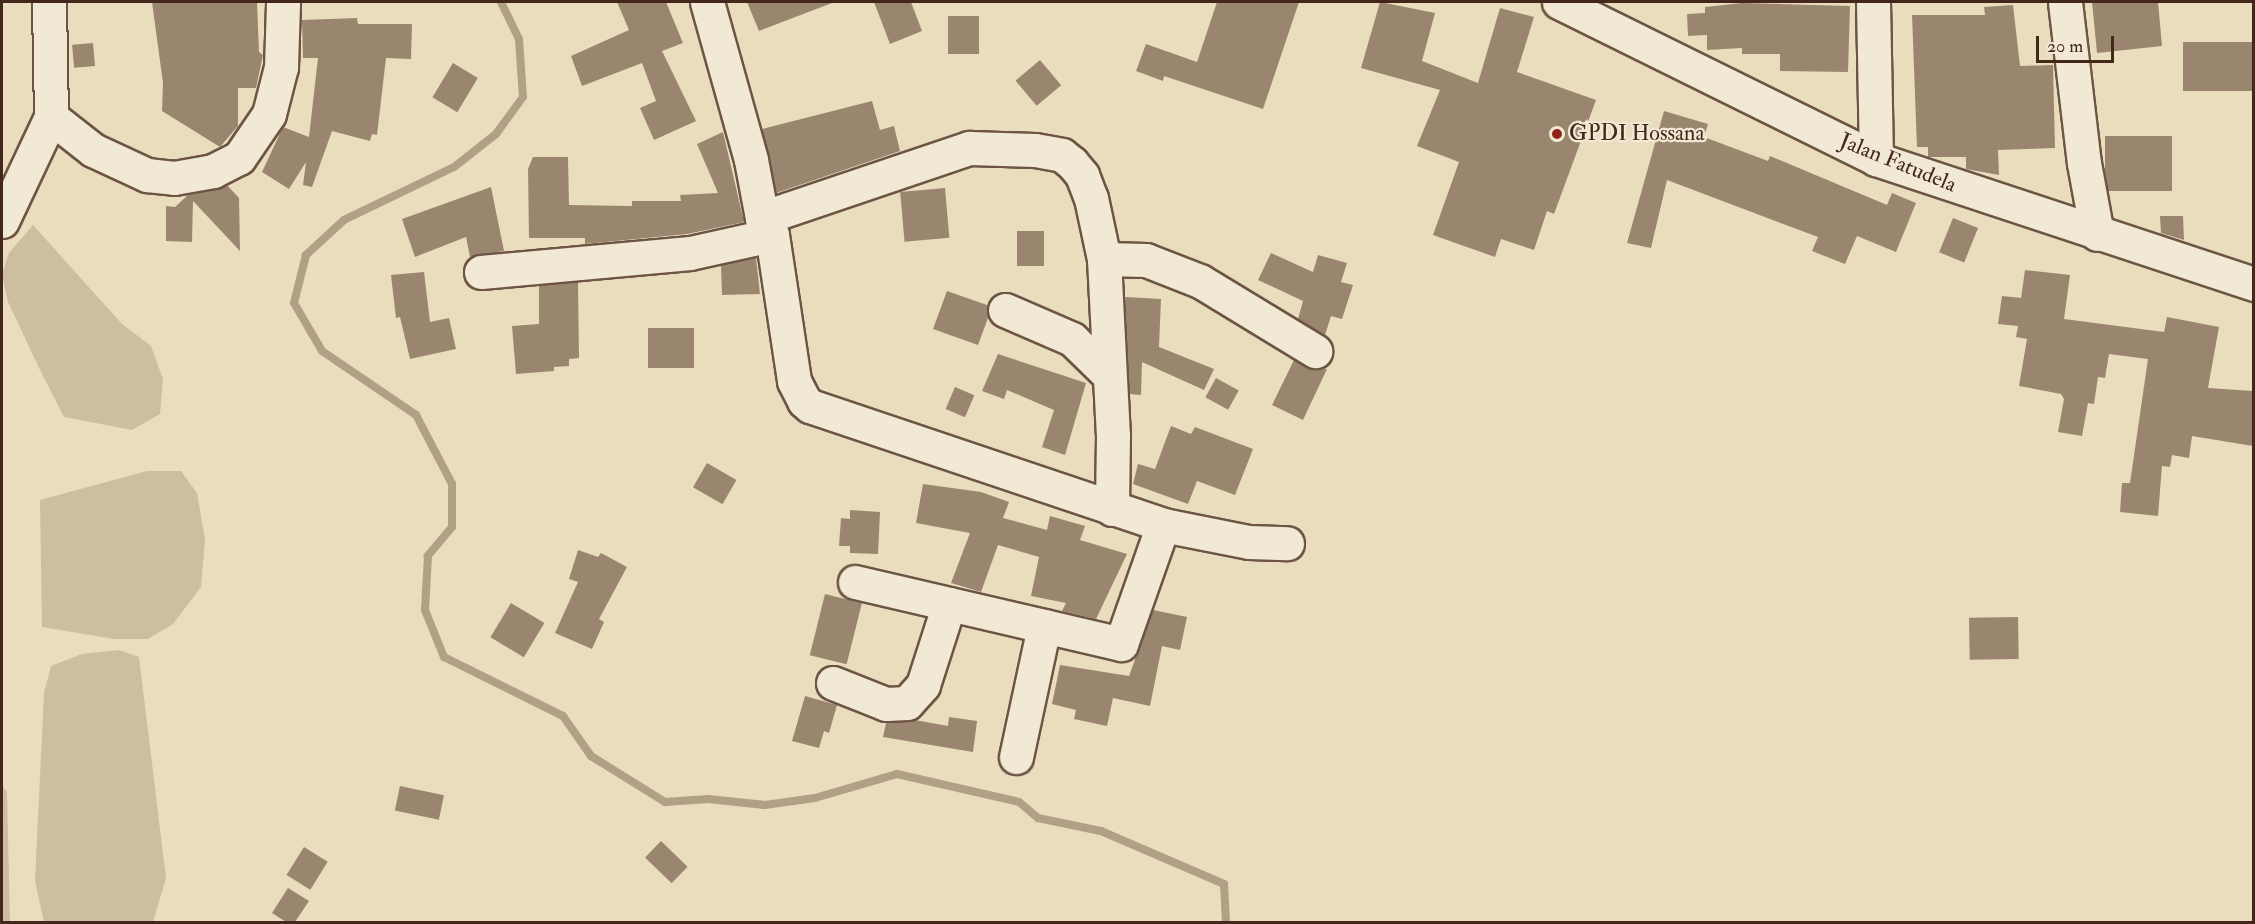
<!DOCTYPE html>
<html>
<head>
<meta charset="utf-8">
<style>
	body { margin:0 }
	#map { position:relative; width:2255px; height:924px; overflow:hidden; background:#e9ddbd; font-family:"IM FELL Double Pica",serif }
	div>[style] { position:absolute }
	.green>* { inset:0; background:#cdbea1 }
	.stream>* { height:8px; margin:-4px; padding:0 4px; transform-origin:4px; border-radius:4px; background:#b19f86 }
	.building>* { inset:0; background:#9a866f; transform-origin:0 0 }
	.roads { filter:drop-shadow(2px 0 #6d5444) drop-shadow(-2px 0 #6d5444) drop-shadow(0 2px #6d5444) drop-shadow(0 -2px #6d5444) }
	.minor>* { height:33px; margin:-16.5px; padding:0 16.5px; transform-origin:16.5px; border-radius:16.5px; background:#f1e9d4 }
	.dots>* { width:16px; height:16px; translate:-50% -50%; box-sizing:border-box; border:3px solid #f1e9d4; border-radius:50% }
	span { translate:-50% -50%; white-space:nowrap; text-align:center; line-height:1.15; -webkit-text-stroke:4.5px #f1e9d4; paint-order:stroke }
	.poi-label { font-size:22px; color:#44271b }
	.left { translate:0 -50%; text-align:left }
	.street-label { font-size:22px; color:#44271b }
	.frame { position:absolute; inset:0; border:3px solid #44271b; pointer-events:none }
	.scale { position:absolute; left:2036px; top:36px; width:78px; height:27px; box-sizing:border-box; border:3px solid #44271b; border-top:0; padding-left:8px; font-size:18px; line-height:21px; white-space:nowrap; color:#44271b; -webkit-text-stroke:4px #f1e9d4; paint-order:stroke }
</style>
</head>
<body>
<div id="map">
	<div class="green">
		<div style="clip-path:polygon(33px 225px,122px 324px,151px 346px,163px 379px,160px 414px,132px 430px,64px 417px,40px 370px,8px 302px,2px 274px,9px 253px)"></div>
		<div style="clip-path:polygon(147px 471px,181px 471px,197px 493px,205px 539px,201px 587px,173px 624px,148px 639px,114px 639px,42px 627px,40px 500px)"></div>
		<div style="clip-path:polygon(119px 650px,139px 657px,166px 878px,153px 922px,44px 922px,35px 881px,44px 693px,51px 666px,82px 654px)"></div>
		<div style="clip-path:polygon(2px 786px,7px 792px,10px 922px,2px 922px)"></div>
	</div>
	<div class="stream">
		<div style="left:501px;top:2px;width:41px;rotate:64.1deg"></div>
		<div style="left:519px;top:39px;width:58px;rotate:86.1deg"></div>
		<div style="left:523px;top:97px;width:46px;rotate:126.1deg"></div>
		<div style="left:496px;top:134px;width:53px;rotate:141.8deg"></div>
		<div style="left:454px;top:167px;width:122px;rotate:154.3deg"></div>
		<div style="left:344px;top:220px;width:52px;rotate:137.4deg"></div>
		<div style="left:306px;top:255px;width:49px;rotate:104deg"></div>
		<div style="left:294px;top:303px;width:56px;rotate:59.7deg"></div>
		<div style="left:322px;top:351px;width:114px;rotate:34.2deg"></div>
		<div style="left:416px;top:415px;width:78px;rotate:62.4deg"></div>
		<div style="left:452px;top:484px;width:43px;rotate:90deg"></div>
		<div style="left:452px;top:527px;width:38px;rotate:130deg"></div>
		<div style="left:428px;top:556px;width:54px;rotate:93.2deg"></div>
		<div style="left:425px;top:610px;width:51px;rotate:68deg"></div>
		<div style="left:444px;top:657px;width:133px;rotate:26.4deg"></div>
		<div style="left:563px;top:716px;width:49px;rotate:55deg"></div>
		<div style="left:591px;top:756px;width:87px;rotate:31.9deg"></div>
		<div style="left:665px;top:802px;width:43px;rotate:-4deg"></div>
		<div style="left:708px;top:799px;width:57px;rotate:6deg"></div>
		<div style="left:765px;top:805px;width:50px;rotate:-8deg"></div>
		<div style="left:815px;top:798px;width:85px;rotate:-16.3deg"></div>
		<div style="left:897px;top:774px;width:125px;rotate:12.9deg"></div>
		<div style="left:1019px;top:802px;width:25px;rotate:40deg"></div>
		<div style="left:1038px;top:818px;width:64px;rotate:11.7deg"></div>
		<div style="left:1101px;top:831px;width:134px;rotate:23.3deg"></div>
		<div style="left:1224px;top:884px;width:38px;rotate:87deg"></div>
	</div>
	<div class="building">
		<div style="clip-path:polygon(152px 2px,257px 2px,259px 52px,263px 55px,256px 88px,238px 88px,238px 126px,220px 147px,162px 111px,163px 83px)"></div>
		<div style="clip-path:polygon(617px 2px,666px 2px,683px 43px,662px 51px,696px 121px,654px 140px,640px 108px,656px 101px,642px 63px,582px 86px,571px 56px,629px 30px)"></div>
		<div style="clip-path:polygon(747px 2px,832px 2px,832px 3px,759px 31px)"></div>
		<div style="clip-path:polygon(874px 2px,911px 2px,922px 31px,890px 44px)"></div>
		<div style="clip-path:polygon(1217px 2px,1299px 2px,1263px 109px,1164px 76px,1163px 81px,1136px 71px,1146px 44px,1197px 62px)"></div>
		<div style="clip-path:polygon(1380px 2px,1435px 13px,1422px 61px,1478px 83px,1500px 8px,1534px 17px,1517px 72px,1596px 100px,1554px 214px,1547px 211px,1534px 250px,1501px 239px,1495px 257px,1433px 235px,1459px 162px,1417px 146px,1440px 90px,1361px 68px)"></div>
		<div style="clip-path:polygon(2092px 2px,2158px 2px,2162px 46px,2097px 53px)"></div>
		<div style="clip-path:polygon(1742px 3px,1850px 6px,1848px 72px,1780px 71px,1780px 54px,1742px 54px,1742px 48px,1707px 50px,1707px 35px,1688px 36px,1687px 14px,1705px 13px,1705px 7px)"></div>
		<div style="clip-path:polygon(2013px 5px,2020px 66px,2053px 65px,2055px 148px,1998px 150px,1999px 175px,1966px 169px,1966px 157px,1928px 157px,1928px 147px,1917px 147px,1912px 15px,1985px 15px,1984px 7px)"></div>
		<div style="left:948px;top:16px;width:31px;height:38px"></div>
		<div style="clip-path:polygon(357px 18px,358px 24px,412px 24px,411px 59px,386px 58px,377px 135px,372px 134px,370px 141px,332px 131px,312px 187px,303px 185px,306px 162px,289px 189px,262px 172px,283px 127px,309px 137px,318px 58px,303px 58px,302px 20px)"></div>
		<div style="left:2253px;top:42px;width:49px;height:70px;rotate:90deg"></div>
		<div style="left:93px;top:43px;width:23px;height:21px;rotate:85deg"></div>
		<div style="left:1040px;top:60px;width:33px;height:32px;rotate:50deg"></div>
		<div style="left:453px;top:63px;width:29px;height:40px;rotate:31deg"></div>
		<div style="clip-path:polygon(872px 101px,880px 130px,894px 126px,900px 151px,776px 193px,762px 129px)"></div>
		<div style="clip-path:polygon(1664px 111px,1708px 124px,1704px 137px,1768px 161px,1770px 156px,1887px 205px,1892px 193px,1916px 203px,1896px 252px,1857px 236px,1845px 264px,1812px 251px,1818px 237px,1667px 180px,1651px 248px,1627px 243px)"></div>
		<div style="clip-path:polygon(723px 132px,744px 222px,687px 234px,585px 244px,585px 238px,529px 238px,528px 169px,533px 157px,568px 157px,569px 205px,632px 206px,632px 201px,681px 201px,680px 195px,718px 193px,697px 144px)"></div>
		<div style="left:2172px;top:136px;width:55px;height:67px;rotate:90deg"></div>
		<div style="clip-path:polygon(227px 185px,239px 198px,240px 251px,193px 201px,192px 242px,166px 241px,166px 206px,175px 207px,188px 195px)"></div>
		<div style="clip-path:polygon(491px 187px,504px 251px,470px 257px,466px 237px,415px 257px,402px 219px)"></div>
		<div style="left:945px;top:188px;width:50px;height:45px;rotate:85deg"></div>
		<div style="clip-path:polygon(2160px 216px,2183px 216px,2184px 240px,2161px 233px)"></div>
		<div style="left:1953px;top:218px;width:27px;height:37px;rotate:22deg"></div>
		<div style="left:1017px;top:231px;width:27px;height:35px"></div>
		<div style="clip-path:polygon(1271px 253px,1313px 272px,1318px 255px,1347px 263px,1341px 282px,1353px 285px,1342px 319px,1331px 316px,1325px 335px,1298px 319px,1303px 301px,1258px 280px)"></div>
		<div style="clip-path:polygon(756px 258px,760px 294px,722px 295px,721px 265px)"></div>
		<div style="clip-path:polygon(2025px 270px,2070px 275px,2064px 319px,2164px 332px,2167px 317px,2219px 327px,2208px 388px,2253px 391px,2253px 446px,2192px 436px,2189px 458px,2172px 455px,2170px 467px,2162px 466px,2158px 516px,2120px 512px,2122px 483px,2130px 483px,2148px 359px,2109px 354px,2105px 378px,2098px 377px,2094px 404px,2088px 403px,2082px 436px,2058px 432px,2064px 399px,2061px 394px,2019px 386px,2027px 339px,2016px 337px,2018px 326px,1998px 324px,2002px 296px,2021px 298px)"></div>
		<div style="clip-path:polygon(424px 272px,430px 322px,449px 318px,456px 349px,410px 359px,400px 317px,396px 318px,391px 275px)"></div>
		<div style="clip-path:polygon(578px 282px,579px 358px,569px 359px,569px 366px,554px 367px,554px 371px,516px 374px,512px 326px,539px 324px,539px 286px)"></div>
		<div style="clip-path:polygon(947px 291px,987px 305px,988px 318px,978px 345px,933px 329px)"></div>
		<div style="clip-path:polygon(1125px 297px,1161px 299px,1159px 347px,1214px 369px,1204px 390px,1142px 362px,1141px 395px,1130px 394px)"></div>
		<div style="left:648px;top:328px;width:46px;height:40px"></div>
		<div style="clip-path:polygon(998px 354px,1086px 383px,1065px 455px,1042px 447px,1054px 410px,1007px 390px,1004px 399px,982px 391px)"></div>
		<div style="clip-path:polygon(1294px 360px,1314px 370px,1327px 369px,1303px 420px,1272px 405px)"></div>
		<div style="left:1216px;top:378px;width:26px;height:22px;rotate:29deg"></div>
		<div style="left:955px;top:387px;width:21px;height:24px;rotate:23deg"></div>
		<div style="clip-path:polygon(1171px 426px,1191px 434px,1195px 427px,1253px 449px,1235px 495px,1197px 481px,1188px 504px,1133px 484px,1138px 464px,1155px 469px)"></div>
		<div style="left:707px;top:463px;width:34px;height:28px;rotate:30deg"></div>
		<div style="clip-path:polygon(923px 484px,981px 492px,1009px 502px,1003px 518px,1047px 530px,1050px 516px,1085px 526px,1080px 540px,1127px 554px,1096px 619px,1062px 611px,1066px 603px,1031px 596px,1039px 557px,998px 545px,981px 592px,951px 583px,970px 533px,916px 523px)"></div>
		<div style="clip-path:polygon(850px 510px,880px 512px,878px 554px,850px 553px,850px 546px,839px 546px,841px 518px,850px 519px)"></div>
		<div style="clip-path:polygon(578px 550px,598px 557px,601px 553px,627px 567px,599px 619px,604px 622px,592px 649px,555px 633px,578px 582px,569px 579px)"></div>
		<div style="left:825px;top:594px;width:38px;height:63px;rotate:14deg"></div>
		<div style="left:511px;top:603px;width:39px;height:40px;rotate:31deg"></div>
		<div style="clip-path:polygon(1153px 610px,1187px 617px,1180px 650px,1162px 646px,1150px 706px,1113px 698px,1107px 726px,1074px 719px,1076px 710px,1052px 704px,1060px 665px,1129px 676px)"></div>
		<div style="left:2018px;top:617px;width:42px;height:49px;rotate:89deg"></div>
		<div style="clip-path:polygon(805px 696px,837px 705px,829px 733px,824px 731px,819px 748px,792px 741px)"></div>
		<div style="clip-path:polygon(949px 717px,977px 721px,973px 752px,883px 737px,886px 723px,915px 720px,948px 726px)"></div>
		<div style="left:400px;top:786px;width:45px;height:25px;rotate:12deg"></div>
		<div style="left:661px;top:841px;width:37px;height:23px;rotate:44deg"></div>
		<div style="left:304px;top:847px;width:28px;height:33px;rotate:32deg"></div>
		<div style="clip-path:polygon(288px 888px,309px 901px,295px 922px,286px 922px,272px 913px)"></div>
	</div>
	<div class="roads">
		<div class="minor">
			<div style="left:707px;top:2px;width:164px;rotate:74.4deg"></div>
			<div style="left:751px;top:160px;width:59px;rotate:79.3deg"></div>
			<div style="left:762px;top:218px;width:20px;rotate:60deg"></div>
			<div style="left:772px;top:235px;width:148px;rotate:81.4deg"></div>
			<div style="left:794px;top:381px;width:22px;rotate:63deg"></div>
			<div style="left:804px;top:401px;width:8px;rotate:40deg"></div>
			<div style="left:810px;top:406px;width:373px;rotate:18.6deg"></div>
			<div style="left:1163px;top:525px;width:88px;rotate:11.2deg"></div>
			<div style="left:1249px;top:542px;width:38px;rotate:2deg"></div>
			<div style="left:1559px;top:2px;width:354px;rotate:26.3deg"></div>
			<div style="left:1876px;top:159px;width:398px;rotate:18.3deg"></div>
			<div style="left:1873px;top:2px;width:157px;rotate:88.9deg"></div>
			<div style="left:2065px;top:2px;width:162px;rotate:83.3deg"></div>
			<div style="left:2084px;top:163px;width:72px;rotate:79.6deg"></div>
			<div style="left:51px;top:117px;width:53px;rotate:38.2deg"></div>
			<div style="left:93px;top:150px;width:60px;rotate:24.8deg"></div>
			<div style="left:147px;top:175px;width:27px;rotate:6deg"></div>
			<div style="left:174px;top:178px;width:40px;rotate:-10deg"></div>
			<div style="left:213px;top:171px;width:29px;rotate:-27deg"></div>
			<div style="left:239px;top:158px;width:53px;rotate:-55.7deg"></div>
			<div style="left:269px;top:114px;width:49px;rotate:-75.7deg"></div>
			<div style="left:281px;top:67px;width:65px;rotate:-88.2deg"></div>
			<div style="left:762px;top:218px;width:219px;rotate:-18.7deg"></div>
			<div style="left:969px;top:148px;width:66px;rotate:1.7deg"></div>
			<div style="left:1035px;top:150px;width:27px;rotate:10deg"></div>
			<div style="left:1062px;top:155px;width:13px;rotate:39deg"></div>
			<div style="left:1072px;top:163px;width:16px;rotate:50deg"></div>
			<div style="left:1082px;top:175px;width:25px;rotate:69deg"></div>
			<div style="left:1091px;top:198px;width:62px;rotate:78deg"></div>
			<div style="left:1104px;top:259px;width:176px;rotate:87.1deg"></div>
			<div style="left:1113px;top:435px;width:74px;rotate:90.8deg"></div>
			<div style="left:2px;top:221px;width:115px;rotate:-64.8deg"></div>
			<div style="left:51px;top:117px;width:115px;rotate:-91deg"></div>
			<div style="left:1104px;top:259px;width:42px;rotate:1.4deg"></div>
			<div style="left:1146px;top:260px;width:58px;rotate:21.3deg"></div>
			<div style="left:1200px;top:281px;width:135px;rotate:31.3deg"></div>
			<div style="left:481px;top:272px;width:210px;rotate:-5.2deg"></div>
			<div style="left:690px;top:253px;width:84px;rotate:-12.4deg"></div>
			<div style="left:1005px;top:310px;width:73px;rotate:23.4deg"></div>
			<div style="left:1072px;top:339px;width:50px;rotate:44.2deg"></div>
			<div style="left:855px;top:582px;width:273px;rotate:13.1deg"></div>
			<div style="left:1121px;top:644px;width:126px;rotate:-70.6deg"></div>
			<div style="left:833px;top:683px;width:57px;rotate:21.6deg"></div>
			<div style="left:886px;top:704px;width:21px;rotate:-3deg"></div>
			<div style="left:907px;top:703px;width:24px;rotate:-48deg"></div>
			<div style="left:923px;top:685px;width:85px;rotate:-72.2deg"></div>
			<div style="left:1016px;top:757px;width:134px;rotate:-77.9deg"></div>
		</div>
	</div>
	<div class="dots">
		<div style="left:1557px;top:134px;background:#8f2418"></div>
	</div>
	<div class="poi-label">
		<span class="left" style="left:1569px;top:134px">GPDI Hossana</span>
	</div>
	<div class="street-label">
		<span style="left:1898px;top:163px;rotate:22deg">Jalan Fatudela</span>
	</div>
	<div class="frame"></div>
	<div class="scale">20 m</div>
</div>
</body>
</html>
